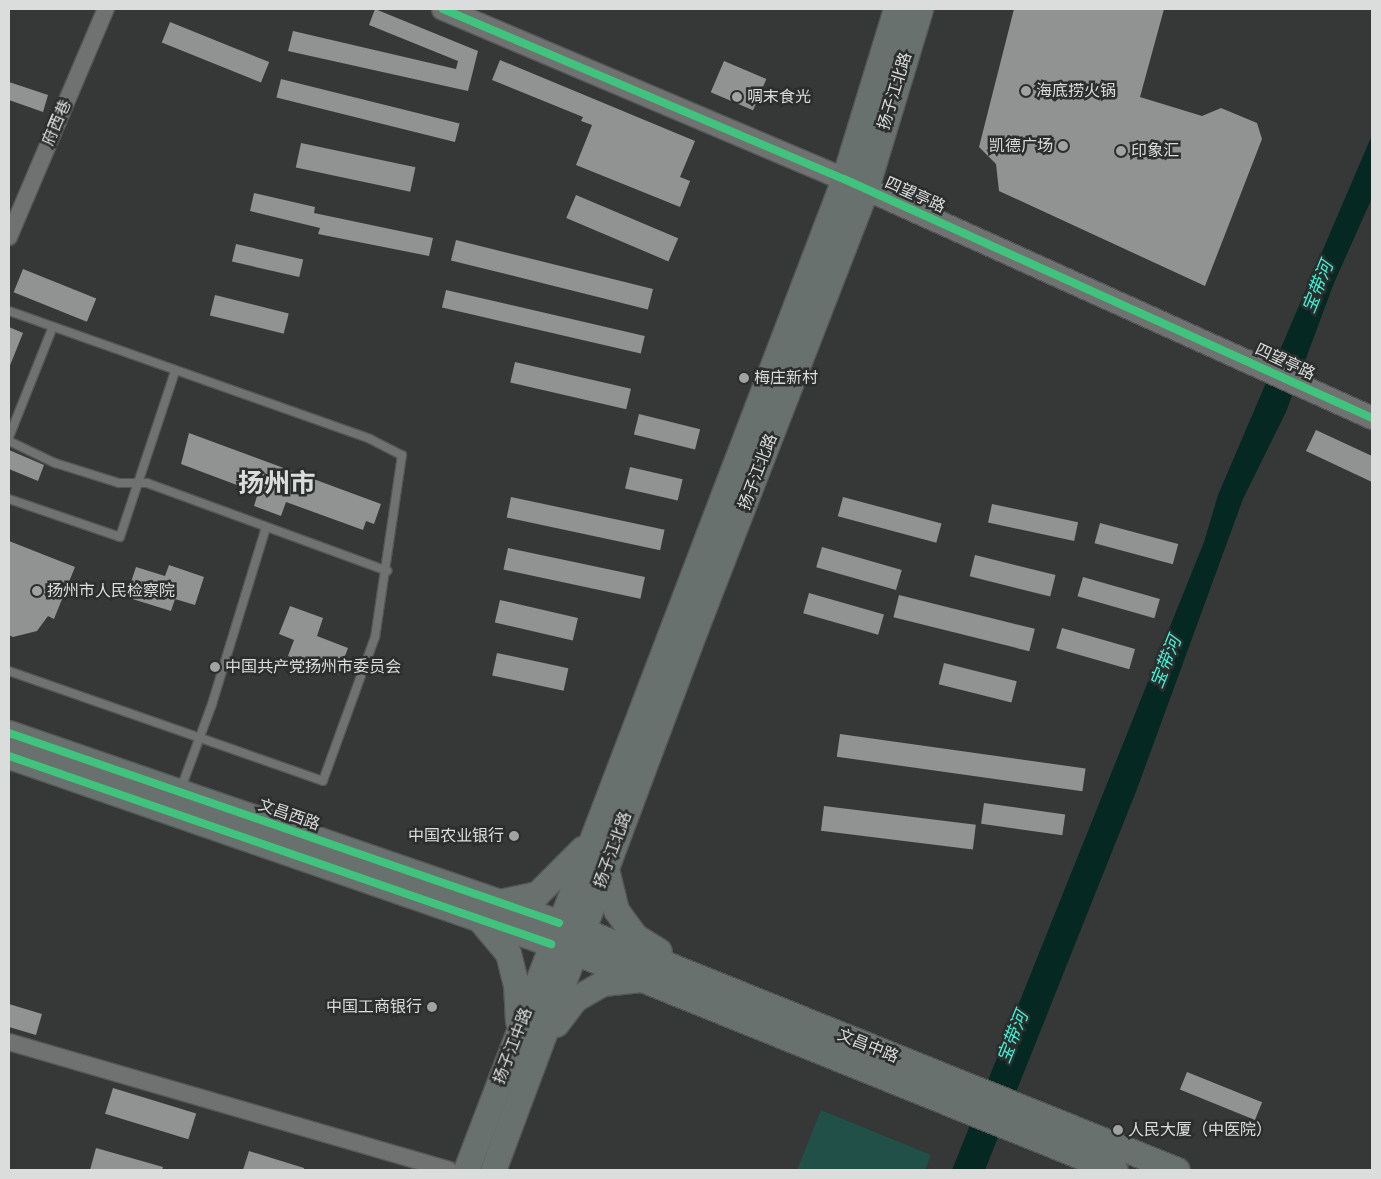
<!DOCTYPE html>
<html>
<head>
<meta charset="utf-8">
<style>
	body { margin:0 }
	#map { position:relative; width:1381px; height:1179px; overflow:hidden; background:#363737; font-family:"DejaVu Sans","Noto Sans SC",sans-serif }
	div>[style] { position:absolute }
	.green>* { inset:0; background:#205048 }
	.water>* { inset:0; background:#052823 }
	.building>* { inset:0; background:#919292; transform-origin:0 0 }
	.roads { filter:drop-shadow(1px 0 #545555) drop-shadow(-1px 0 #545555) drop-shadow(0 1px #545555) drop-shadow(0 -1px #545555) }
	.lane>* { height:8px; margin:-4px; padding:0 4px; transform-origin:4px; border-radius:4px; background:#707271 }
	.street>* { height:16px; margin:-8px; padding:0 8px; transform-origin:8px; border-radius:8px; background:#707271 }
	.secondary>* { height:22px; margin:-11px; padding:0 11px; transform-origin:11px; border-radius:11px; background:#707271 }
	.primary>* { height:25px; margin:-12.5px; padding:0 12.5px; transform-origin:12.5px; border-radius:12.5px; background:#69716f }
	.cycleway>* { height:8px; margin:-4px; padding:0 4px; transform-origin:4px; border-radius:4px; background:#40c37c }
	.dots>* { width:14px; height:14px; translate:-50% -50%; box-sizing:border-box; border:2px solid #2b2e2d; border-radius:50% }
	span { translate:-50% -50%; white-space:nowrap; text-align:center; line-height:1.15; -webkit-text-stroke:5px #2b2e2d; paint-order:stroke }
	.street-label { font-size:16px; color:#dbdddc }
	.poi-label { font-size:16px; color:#dbdddc }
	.left { translate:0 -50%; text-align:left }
	.right { translate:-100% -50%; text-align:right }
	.water-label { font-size:18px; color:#3ff2d7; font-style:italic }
	.town-label { font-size:26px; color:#d9dddc; font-weight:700 }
	.frame { position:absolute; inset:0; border:10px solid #dbdddc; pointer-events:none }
</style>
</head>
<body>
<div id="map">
	<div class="green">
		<div style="clip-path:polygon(821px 1110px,931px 1155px,925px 1170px,797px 1170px)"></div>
	</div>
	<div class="water">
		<div style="clip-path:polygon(1372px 135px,1372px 198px,1334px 283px,1286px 412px,1243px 499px,1137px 789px,985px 1170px,952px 1170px,1204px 542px,1218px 495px)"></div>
	</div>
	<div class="building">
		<div style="clip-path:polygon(375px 9px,478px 51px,468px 91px,288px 51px,293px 31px,456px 69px,458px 61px,369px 25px)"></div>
		<div style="clip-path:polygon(1014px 9px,1164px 9px,1140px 97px,1202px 116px,1221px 108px,1257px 123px,1262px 139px,1205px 286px,999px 191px,996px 164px,979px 147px)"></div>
		<div style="left:170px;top:22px;width:107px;height:22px;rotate:22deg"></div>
		<div style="clip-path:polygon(500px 60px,695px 141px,680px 177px,690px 181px,680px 207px,576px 165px,592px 125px,581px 121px,583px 117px,492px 80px)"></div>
		<div style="left:724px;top:61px;width:46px;height:34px;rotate:23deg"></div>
		<div style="left:281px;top:79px;width:184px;height:19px;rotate:14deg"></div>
		<div style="clip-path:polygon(9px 82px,48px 95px,43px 112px,9px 100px)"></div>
		<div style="left:301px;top:143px;width:117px;height:25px;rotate:12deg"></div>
		<div style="clip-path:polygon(254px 193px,315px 207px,314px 213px,433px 238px,429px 256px,318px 234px,320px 228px,250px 211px)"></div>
		<div style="left:576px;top:195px;width:111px;height:25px;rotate:23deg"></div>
		<div style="left:456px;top:240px;width:203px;height:21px;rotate:14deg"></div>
		<div style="left:236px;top:244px;width:69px;height:18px;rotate:13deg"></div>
		<div style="left:23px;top:269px;width:79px;height:25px;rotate:22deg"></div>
		<div style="left:446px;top:290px;width:204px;height:18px;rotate:13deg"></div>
		<div style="left:215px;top:295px;width:76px;height:21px;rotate:14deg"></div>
		<div style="clip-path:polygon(9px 327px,23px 333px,9px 368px)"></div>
		<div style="left:515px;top:362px;width:119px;height:21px;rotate:13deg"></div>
		<div style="left:639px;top:414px;width:63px;height:21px;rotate:14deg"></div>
		<div style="clip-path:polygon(1316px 430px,1372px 456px,1372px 482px,1306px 451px)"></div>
		<div style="clip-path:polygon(189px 433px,381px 504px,374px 524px,366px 521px,363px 530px,286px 502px,281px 516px,254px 506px,258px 493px,181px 464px)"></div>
		<div style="clip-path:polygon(9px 450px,44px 465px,38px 481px,9px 469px)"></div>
		<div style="left:630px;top:467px;width:54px;height:22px;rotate:13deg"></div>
		<div style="left:511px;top:497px;width:157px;height:21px;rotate:12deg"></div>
		<div style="left:843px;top:497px;width:102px;height:20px;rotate:15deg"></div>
		<div style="left:992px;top:504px;width:88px;height:19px;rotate:12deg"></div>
		<div style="left:1100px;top:523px;width:81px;height:21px;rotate:15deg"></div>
		<div style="clip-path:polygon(9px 541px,75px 567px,54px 619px,48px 616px,37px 631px,13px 637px,9px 635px)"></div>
		<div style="left:822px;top:547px;width:83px;height:21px;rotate:16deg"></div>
		<div style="left:508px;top:548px;width:140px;height:22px;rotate:12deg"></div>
		<div style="left:975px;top:555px;width:83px;height:22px;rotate:14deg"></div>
		<div style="clip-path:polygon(169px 565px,204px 577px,195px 605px,175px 599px,171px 611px,126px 597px,136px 567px,165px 576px)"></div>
		<div style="left:1083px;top:577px;width:80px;height:20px;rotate:16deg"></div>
		<div style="left:809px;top:593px;width:78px;height:21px;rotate:16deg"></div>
		<div style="left:899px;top:595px;width:140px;height:23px;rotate:14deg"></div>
		<div style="left:500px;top:600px;width:80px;height:23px;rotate:13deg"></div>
		<div style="clip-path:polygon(290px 606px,323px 618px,317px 636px,348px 648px,338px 675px,288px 656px,294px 640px,279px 634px)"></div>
		<div style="left:1062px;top:628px;width:76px;height:21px;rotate:16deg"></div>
		<div style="left:497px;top:653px;width:73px;height:23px;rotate:12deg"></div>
		<div style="left:944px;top:663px;width:75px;height:22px;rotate:14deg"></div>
		<div style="left:840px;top:734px;width:248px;height:23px;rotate:8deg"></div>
		<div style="left:984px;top:803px;width:82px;height:21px;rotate:8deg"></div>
		<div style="left:824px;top:806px;width:153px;height:25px;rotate:7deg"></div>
		<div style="clip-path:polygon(9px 1004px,42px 1014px,36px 1035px,9px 1027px)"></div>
		<div style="left:1187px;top:1072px;width:81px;height:19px;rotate:22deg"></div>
		<div style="left:113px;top:1088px;width:87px;height:27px;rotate:17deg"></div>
		<div style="clip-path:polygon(96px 1148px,163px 1167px,162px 1170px,90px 1170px)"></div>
		<div style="clip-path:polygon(249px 1151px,304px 1168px,304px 1170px,243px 1170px)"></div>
	</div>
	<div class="roads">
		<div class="lane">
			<div style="left:9px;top:311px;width:383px;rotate:19.5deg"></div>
			<div style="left:370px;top:439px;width:36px;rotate:27deg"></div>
			<div style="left:402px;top:455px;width:184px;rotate:98.4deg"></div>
			<div style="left:375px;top:637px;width:153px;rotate:109.9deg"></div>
			<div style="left:323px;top:781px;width:333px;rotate:-160.7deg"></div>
			<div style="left:9px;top:437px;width:116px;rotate:-68.3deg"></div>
			<div style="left:9px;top:441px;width:51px;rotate:25.6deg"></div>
			<div style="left:55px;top:463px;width:67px;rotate:17.4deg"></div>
			<div style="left:119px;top:483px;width:28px"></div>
			<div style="left:147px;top:483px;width:256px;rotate:20.1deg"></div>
			<div style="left:9px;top:499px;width:117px;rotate:18.9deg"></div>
			<div style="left:120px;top:537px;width:174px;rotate:-71.6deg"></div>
			<div style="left:181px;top:788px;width:90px;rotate:-69.7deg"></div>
			<div style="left:212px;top:704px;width:185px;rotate:-73deg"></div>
		</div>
		<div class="street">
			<div style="left:9px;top:237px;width:248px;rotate:-67deg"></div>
			<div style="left:9px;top:1042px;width:458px;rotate:16.2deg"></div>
		</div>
		<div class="secondary">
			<div style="left:443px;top:9px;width:436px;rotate:23deg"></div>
			<div style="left:844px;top:179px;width:580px;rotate:24.35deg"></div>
		</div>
		<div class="primary">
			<div style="left:9px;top:733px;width:608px;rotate:19deg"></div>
			<div style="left:584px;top:931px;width:639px;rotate:21.95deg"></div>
			<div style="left:9px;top:756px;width:599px;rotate:19.1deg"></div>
			<div style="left:575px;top:952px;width:582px;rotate:21.98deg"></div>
			<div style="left:606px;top:869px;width:42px;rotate:76.3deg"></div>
			<div style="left:616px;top:910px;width:32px;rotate:54deg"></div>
			<div style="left:635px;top:936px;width:28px;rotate:32deg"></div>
			<div style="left:499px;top:902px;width:39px;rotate:-12deg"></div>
			<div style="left:537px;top:894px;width:64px;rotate:-45deg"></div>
			<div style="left:480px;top:920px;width:43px;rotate:49.7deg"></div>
			<div style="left:508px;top:953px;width:32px;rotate:76deg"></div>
			<div style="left:516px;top:984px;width:37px;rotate:87deg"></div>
			<div style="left:556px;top:1024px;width:31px;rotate:-53deg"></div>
			<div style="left:575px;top:999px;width:32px;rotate:-30deg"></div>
			<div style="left:603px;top:983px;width:36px;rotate:-6deg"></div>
			<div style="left:466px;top:1170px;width:1061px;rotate:-69.12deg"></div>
			<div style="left:844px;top:179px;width:178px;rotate:-73deg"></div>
			<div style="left:493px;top:1170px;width:580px;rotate:-69.5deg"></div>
			<div style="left:696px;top:627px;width:471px;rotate:-68.8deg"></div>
			<div style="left:866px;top:188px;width:187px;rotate:-73.2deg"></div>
		</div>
	</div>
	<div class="cycleway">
		<div style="left:443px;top:9px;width:436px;rotate:23deg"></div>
		<div style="left:844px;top:179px;width:580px;rotate:24.35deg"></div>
		<div style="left:9px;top:733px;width:582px;rotate:19.06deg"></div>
		<div style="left:9px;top:756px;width:574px;rotate:19.13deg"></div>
	</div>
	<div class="dots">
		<div style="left:1026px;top:91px;background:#a1a3a2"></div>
		<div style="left:737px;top:97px;background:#a1a3a2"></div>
		<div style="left:1063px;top:146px;background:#a1a3a2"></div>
		<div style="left:1121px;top:151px;background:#a1a3a2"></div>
		<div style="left:744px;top:378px;background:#a1a3a2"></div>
		<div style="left:37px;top:591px;background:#a1a3a2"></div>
		<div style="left:215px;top:667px;background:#a1a3a2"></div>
		<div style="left:514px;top:836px;background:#a1a3a2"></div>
		<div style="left:432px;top:1007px;background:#a1a3a2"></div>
		<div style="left:1118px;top:1130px;background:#a1a3a2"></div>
	</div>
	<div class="street-label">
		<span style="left:895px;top:91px;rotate:-73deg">扬子江北路</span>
		<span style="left:57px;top:123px;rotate:-67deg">府西巷</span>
		<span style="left:915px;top:195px;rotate:24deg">四望亭路</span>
		<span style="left:1285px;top:362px;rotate:25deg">四望亭路</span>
		<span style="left:758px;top:472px;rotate:-69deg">扬子江北路</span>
		<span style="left:289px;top:815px;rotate:19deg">文昌西路</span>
		<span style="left:613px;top:850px;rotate:-70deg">扬子江北路</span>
		<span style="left:513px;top:1046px;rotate:-69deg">扬子江中路</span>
		<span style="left:868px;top:1046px;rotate:22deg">文昌中路</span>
	</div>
	<div class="poi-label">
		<span class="left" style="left:1036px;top:91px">海底捞火锅</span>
		<span class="left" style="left:747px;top:97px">啁末食光</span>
		<span class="right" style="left:1053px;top:146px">凯德广场</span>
		<span class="left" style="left:1131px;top:151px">印象汇</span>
		<span class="left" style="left:754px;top:378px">梅庄新村</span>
		<span class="left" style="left:47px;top:591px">扬州市人民检察院</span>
		<span class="left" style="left:225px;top:667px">中国共产党扬州市委员会</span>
		<span class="right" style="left:504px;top:836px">中国农业银行</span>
		<span class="right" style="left:422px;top:1007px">中国工商银行</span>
		<span class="left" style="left:1128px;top:1130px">人民大厦（中医院）</span>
	</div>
	<div class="water-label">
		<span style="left:1318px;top:287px;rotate:-68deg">宝带河</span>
		<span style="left:1166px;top:662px;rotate:-68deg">宝带河</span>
		<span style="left:1013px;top:1037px;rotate:-68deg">宝带河</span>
	</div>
	<div class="town-label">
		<span style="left:277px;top:484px">扬州市</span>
	</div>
	<div class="frame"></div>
</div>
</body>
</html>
